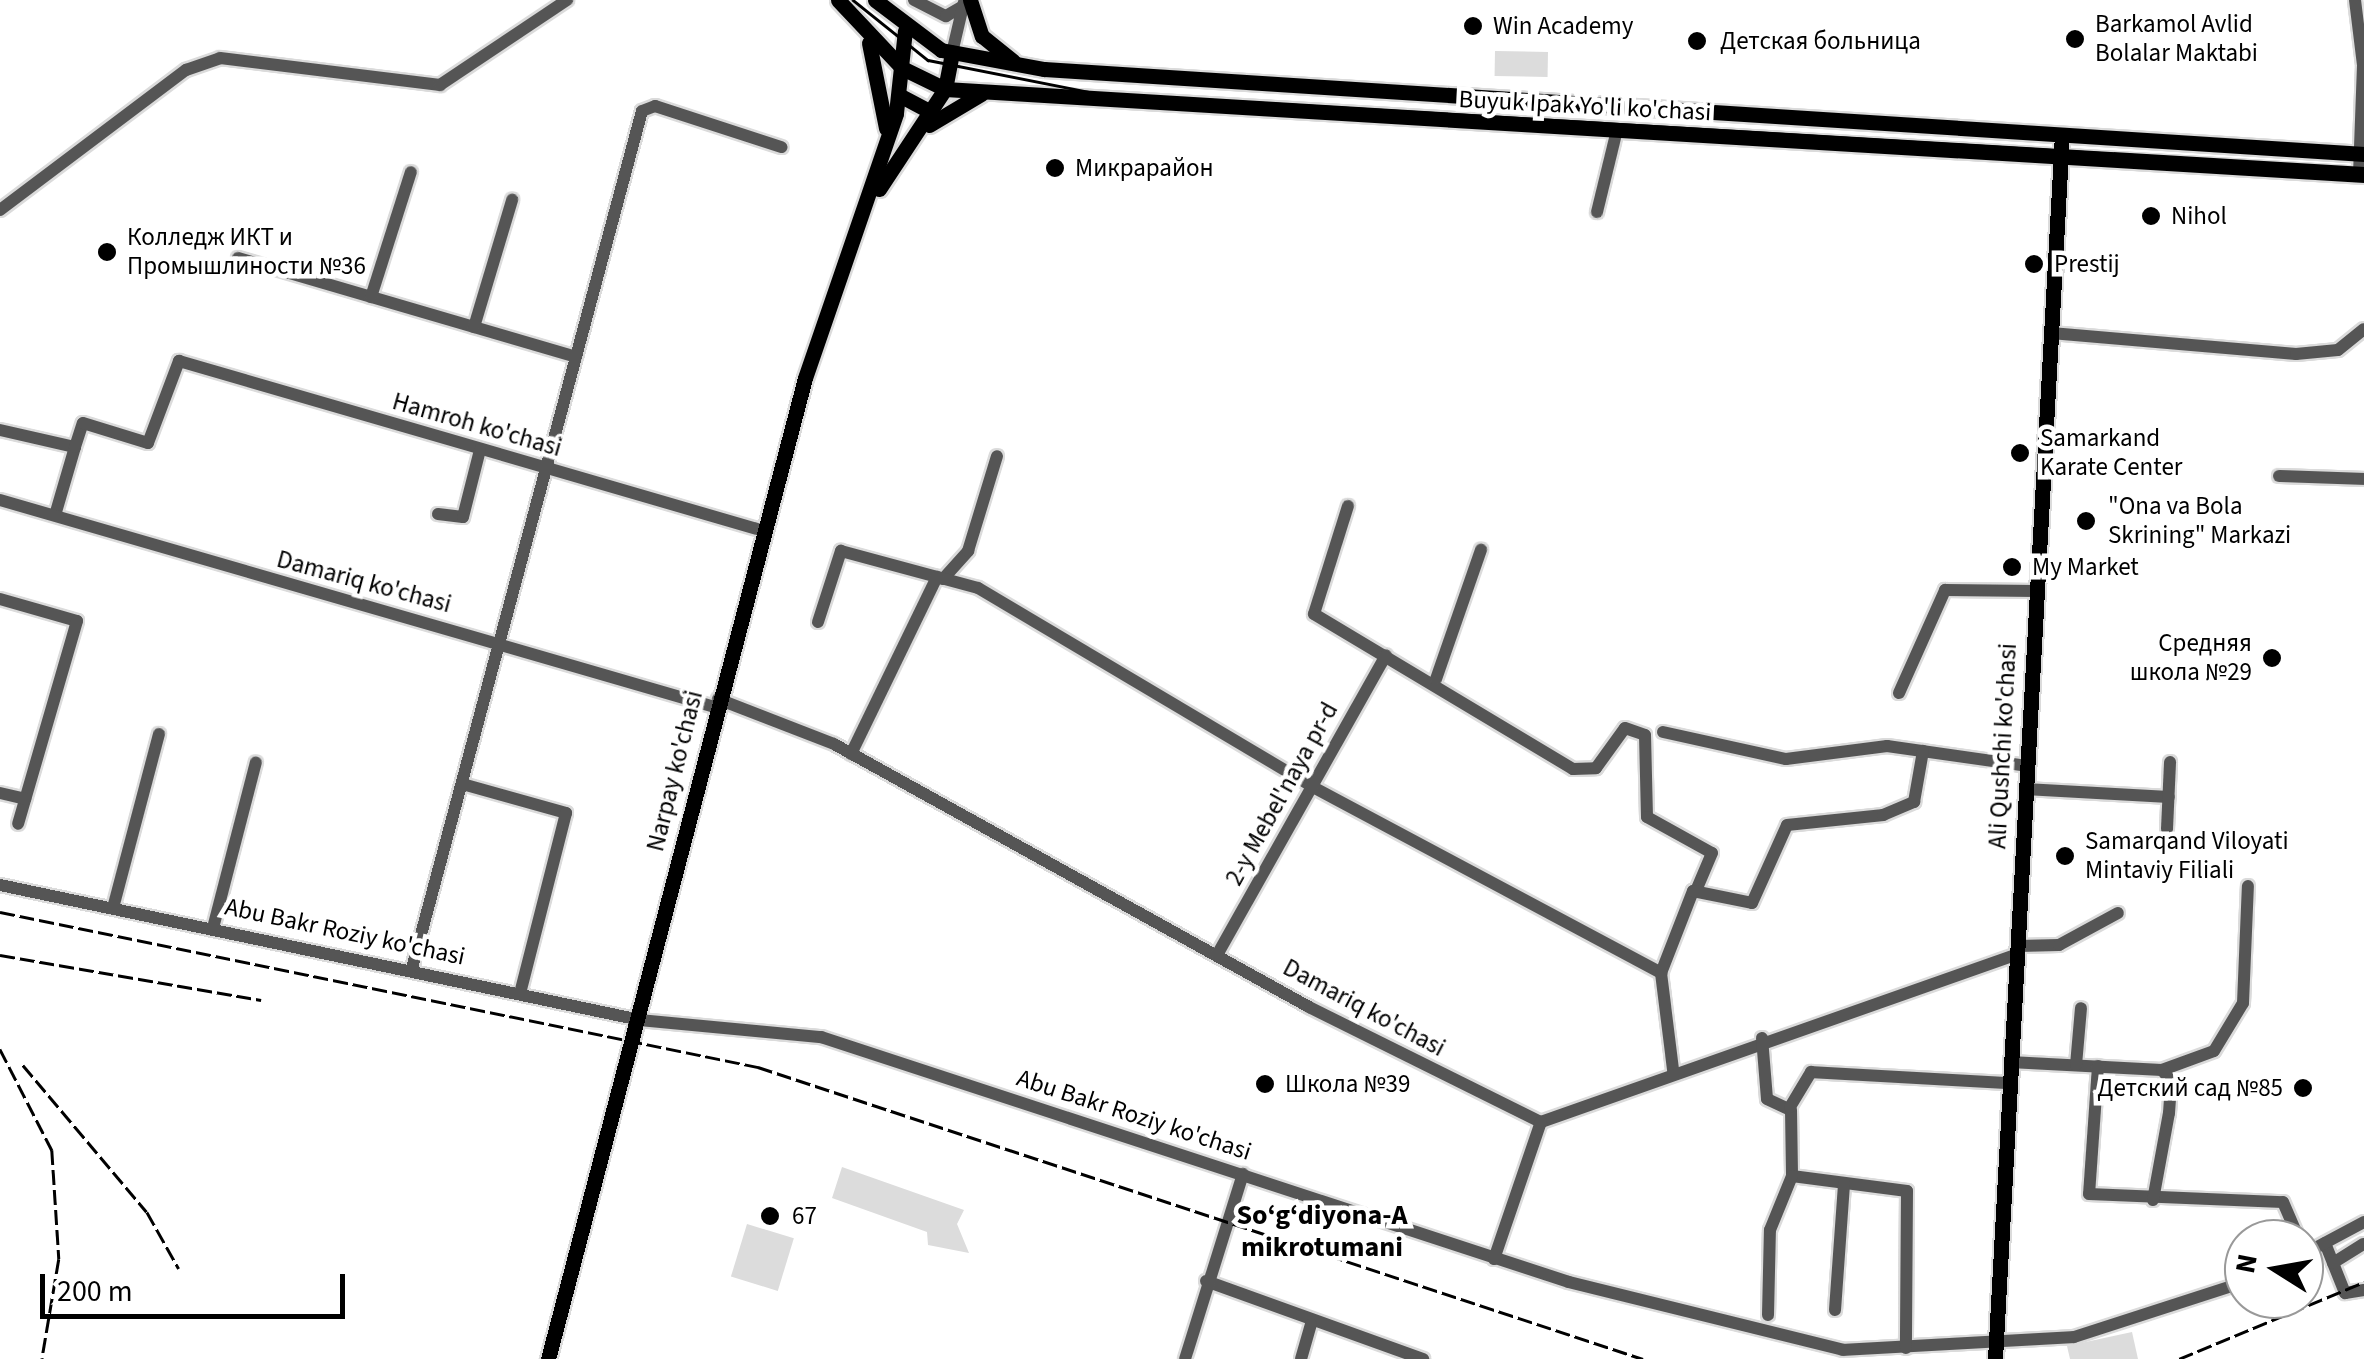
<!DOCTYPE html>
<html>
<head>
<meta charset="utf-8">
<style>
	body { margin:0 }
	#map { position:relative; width:2364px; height:1359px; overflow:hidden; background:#fff; font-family:"Source Sans 3",sans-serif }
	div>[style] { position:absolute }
	.green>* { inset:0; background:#dcdcdc; transform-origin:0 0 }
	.roads { filter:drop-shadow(2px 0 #dbdbdb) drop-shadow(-2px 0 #dbdbdb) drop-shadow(0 2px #dbdbdb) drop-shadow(0 -2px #dbdbdb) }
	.minor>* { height:12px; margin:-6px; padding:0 6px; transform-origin:6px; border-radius:6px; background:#555 }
	.major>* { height:15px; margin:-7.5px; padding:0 7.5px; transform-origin:7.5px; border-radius:7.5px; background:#000 }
	.tram>* { height:2.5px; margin:-1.25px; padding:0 1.25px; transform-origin:1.25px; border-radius:1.25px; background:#000 }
	.rail>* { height:2.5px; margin-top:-1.25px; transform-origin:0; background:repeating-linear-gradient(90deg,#000 0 15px,transparent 0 20px) }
	.dots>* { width:28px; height:28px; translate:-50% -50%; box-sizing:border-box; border:5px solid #fff; border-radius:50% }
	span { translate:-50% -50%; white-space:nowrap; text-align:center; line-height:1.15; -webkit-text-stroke:9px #fff; paint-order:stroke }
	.poi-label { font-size:25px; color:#000 }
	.left { translate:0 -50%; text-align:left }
	.right { translate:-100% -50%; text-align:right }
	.street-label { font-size:25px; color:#000 }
	.neighbourhood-label { font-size:28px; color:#000; font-weight:700 }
	.north { position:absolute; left:2224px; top:1219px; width:100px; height:100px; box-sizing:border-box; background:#fff; border:2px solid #999; border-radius:50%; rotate:281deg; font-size:28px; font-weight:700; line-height:40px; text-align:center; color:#000 }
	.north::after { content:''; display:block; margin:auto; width:35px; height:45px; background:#000; clip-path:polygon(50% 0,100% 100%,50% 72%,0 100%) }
	.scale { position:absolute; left:40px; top:1274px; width:305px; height:45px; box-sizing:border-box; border:5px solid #000; border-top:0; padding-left:12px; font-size:30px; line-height:35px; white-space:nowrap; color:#000; -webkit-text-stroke:8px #fff; paint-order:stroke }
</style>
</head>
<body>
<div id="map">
	<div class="green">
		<div style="left:1495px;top:51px;width:53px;height:25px;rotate:1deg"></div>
		<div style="clip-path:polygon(842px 1167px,964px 1210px,957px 1224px,969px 1253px,928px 1245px,927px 1232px,832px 1198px)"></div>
		<div style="left:747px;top:1224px;width:49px;height:55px;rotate:17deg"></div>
		<div style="clip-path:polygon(2132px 1332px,2138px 1359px,2070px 1359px,2067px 1346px)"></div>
	</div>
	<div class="roads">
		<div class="minor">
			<div style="left:914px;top:0;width:36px;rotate:27deg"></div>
			<div style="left:946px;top:16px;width:20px;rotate:-30deg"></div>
			<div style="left:2355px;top:0;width:65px;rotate:83deg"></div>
			<div style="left:2363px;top:65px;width:110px;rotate:92.1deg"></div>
			<div style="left:952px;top:53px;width:52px;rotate:-76.8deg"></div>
			<div style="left:0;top:210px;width:233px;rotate:-37deg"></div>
			<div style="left:186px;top:70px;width:36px;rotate:-19deg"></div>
			<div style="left:220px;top:58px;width:222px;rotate:7deg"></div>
			<div style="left:440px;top:85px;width:153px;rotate:-33.8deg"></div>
			<div style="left:1597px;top:212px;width:80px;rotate:-76.3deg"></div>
			<div style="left:238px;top:258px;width:352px;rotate:16.3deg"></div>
			<div style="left:371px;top:297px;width:131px;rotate:-72.3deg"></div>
			<div style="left:474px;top:327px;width:133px;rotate:-73.3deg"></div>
			<div style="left:2051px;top:333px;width:246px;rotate:4.9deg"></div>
			<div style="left:2296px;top:354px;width:42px;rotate:-5.4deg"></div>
			<div style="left:2338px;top:350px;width:33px;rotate:-39deg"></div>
			<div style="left:0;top:430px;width:77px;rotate:12.8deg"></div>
			<div style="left:75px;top:447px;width:68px;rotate:106.3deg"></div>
			<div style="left:75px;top:447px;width:25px;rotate:-72deg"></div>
			<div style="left:83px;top:423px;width:68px;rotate:17.1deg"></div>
			<div style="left:148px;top:443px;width:88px;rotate:-69.3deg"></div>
			<div style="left:179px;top:361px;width:609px;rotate:16.2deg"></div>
			<div style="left:2279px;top:476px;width:85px;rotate:2deg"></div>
			<div style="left:0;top:500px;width:744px;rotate:16.15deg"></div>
			<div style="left:1348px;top:506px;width:113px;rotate:107.5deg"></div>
			<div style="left:1314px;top:614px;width:302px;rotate:30.9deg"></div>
			<div style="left:1573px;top:769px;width:23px;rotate:-2deg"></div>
			<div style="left:1596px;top:768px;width:49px;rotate:-54.1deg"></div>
			<div style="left:1625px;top:728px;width:21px;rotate:19deg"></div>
			<div style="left:1645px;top:735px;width:82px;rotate:88.6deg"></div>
			<div style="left:1647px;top:817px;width:74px;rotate:29deg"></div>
			<div style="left:1712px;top:853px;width:38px;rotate:113deg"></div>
			<div style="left:438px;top:514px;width:25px;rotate:7deg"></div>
			<div style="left:463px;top:517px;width:69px;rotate:-75.8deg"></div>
			<div style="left:943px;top:579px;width:38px;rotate:-48deg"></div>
			<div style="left:968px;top:551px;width:99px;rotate:-73deg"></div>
			<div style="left:0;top:599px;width:80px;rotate:15.9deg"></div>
			<div style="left:77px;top:621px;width:211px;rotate:106.2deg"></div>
			<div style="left:818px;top:622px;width:75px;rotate:-72.1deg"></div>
			<div style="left:841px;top:551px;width:142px;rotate:15.1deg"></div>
			<div style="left:978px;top:588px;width:390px;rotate:30.7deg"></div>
			<div style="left:1313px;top:787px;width:395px;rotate:28.1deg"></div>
			<div style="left:1661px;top:973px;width:98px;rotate:82.9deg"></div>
			<div style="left:1436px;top:679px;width:137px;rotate:-70.8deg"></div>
			<div style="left:1899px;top:693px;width:113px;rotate:-65.9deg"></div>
			<div style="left:1945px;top:590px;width:91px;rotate:0.6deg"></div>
			<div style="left:718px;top:699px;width:124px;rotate:21.2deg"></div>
			<div style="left:834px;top:744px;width:543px;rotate:28.97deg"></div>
			<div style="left:1309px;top:1007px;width:259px;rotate:26.4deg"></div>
			<div style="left:1541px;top:1122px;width:506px;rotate:-19.4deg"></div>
			<div style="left:1663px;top:732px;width:126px;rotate:12.4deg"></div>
			<div style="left:1786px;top:759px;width:102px;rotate:-7.3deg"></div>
			<div style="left:1887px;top:746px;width:141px;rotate:8.1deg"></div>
			<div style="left:851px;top:754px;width:197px;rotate:-64.1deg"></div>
			<div style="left:466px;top:785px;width:104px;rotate:15.6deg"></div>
			<div style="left:566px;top:813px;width:186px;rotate:104.3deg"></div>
			<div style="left:2025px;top:789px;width:144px;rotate:3.2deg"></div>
			<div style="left:0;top:793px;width:26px;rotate:13deg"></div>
			<div style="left:2167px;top:829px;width:67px;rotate:-87.4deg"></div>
			<div style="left:0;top:885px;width:654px;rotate:11.91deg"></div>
			<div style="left:640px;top:1020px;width:182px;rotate:5.4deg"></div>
			<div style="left:821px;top:1037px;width:787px;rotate:18.14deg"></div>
			<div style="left:1569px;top:1282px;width:282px;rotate:13.9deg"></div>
			<div style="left:1843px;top:1350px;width:231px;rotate:-3.2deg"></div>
			<div style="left:2074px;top:1337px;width:179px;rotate:-17.9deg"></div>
			<div style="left:113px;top:908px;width:180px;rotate:-75.2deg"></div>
			<div style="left:213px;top:928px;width:171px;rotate:-75.5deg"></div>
			<div style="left:2019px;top:946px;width:40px;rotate:-1.4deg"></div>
			<div style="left:2059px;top:945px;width:67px;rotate:-28.5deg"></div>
			<div style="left:1217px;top:955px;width:344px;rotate:-60.6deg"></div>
			<div style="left:412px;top:968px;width:887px;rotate:-74.98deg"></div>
			<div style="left:642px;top:111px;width:14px;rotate:-21deg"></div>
			<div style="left:655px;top:106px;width:133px;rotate:18deg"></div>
			<div style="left:1661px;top:973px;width:88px;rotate:-68.7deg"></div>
			<div style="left:1693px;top:891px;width:60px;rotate:11.5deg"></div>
			<div style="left:1752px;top:903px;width:85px;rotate:-65.8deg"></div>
			<div style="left:1787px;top:825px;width:97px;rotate:-5.9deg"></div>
			<div style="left:1883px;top:815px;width:34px;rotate:-23deg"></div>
			<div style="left:1914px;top:802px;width:52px;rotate:-80deg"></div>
			<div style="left:1762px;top:1038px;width:61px;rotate:85.3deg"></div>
			<div style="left:1767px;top:1099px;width:26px;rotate:25deg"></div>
			<div style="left:1791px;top:1110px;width:66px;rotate:89.1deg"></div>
			<div style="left:1792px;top:1176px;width:116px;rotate:7.4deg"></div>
			<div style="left:1907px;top:1191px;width:157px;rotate:90.4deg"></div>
			<div style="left:2010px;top:1062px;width:152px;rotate:3deg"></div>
			<div style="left:2162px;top:1070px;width:55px;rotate:-20.1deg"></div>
			<div style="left:2214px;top:1051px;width:56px;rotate:-58.9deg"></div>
			<div style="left:2243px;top:1003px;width:117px;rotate:-87.6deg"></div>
			<div style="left:2076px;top:1065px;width:57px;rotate:-85deg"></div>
			<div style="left:2098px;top:1066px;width:128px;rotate:94deg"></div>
			<div style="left:2089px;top:1194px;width:194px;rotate:2.4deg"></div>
			<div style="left:2283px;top:1202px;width:40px;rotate:66.6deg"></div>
			<div style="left:1790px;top:1107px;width:41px;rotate:-59deg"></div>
			<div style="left:1811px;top:1072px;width:198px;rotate:3.2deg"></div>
			<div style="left:2153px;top:1200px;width:88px;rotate:-79.6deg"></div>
			<div style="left:2169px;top:1113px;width:32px;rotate:-86deg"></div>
			<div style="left:2171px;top:1081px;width:14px;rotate:-129deg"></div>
			<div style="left:2325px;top:1243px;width:54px;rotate:68.2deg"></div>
			<div style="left:2345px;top:1293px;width:19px;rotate:-9deg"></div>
			<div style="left:2304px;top:1254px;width:68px;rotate:-28.1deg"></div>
			<div style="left:1494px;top:1259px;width:145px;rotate:-71.1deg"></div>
			<div style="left:2333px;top:1263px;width:36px;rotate:-32deg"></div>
			<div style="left:1206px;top:1281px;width:231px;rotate:19.8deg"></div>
			<div style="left:1835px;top:1310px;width:127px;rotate:-85.9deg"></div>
			<div style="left:1768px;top:1315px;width:85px;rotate:-88.7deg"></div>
			<div style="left:1770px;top:1230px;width:58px;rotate:-67.8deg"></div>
			<div style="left:1185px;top:1359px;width:194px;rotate:-72.6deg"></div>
			<div style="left:1301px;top:1359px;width:36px;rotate:-74deg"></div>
		</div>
		<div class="major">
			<div style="left:838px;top:0;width:93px;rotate:46.7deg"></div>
			<div style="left:902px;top:68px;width:48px;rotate:26deg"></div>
			<div style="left:945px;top:89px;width:1422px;rotate:3.47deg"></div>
			<div style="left:875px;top:0;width:83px;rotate:37.1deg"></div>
			<div style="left:941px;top:50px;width:105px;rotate:10.5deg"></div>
			<div style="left:1044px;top:69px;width:1323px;rotate:3.68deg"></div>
			<div style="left:970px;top:0;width:38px;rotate:72deg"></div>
			<div style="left:982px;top:36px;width:40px;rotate:39deg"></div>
			<div style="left:869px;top:43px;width:87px;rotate:78.7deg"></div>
			<div style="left:899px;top:95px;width:36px;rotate:28deg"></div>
			<div style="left:929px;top:125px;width:61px;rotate:-30.8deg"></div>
			<div style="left:879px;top:189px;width:120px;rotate:-56.6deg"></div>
			<div style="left:945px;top:89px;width:37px;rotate:-79deg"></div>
			<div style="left:548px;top:1359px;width:1014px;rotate:-75.32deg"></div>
			<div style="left:805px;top:378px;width:280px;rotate:-71deg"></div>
			<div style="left:896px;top:113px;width:83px;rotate:-83.8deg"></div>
			<div style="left:1995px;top:1359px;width:1226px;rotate:-86.87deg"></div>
		</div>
	</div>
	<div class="tram">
		<div style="left:853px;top:0;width:96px;rotate:38.7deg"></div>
		<div style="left:928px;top:60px;width:170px;rotate:11.2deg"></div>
		<div style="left:1095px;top:93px;width:1271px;rotate:3.38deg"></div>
	</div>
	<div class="rail">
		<div style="left:0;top:912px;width:774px;rotate:11.56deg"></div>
		<div style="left:758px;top:1067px;width:932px;rotate:18.26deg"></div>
		<div style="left:0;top:955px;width:265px;rotate:9.8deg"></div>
		<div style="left:0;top:1049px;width:114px;rotate:62.8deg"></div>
		<div style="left:52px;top:1150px;width:109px;rotate:86.3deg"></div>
		<div style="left:59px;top:1259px;width:101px;rotate:99.6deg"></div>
		<div style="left:23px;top:1065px;width:192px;rotate:49.9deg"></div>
		<div style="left:147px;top:1212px;width:65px;rotate:60.7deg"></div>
		<div style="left:2179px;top:1359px;width:200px;rotate:-22.6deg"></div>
	</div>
	<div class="dots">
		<div style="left:1473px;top:26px;background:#000"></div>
		<div style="left:2075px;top:39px;background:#000"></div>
		<div style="left:1697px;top:41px;background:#000"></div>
		<div style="left:1055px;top:168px;background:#000"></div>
		<div style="left:2151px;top:216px;background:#000"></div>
		<div style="left:107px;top:252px;background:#000"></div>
		<div style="left:2034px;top:264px;background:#000"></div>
		<div style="left:2020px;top:453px;background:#000"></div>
		<div style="left:2086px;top:521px;background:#000"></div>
		<div style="left:2012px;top:567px;background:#000"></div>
		<div style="left:2272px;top:658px;background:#000"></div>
		<div style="left:2065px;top:856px;background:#000"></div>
		<div style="left:1265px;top:1084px;background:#000"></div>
		<div style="left:2303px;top:1088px;background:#000"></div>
		<div style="left:770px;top:1216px;background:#000"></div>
	</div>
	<div class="poi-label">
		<span class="left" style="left:2095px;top:39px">Barkamol Avlid<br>Bolalar Maktabi</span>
		<span class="left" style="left:1493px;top:26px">Win Academy</span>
		<span class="left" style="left:1720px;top:41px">Детская больница</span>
		<span class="left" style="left:1075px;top:168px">Микрарайон</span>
		<span class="left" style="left:2171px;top:216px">Nihol</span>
		<span class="left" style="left:127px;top:252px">Колледж ИКТ и<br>Промышлиности №36</span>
		<span class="left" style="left:2054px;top:264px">Prestij</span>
		<span class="left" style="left:2040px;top:453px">Samarkand<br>Karate Center</span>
		<span class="left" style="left:2108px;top:521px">"Ona va Bola<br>Skrining" Markazi</span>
		<span class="left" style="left:2032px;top:567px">My Market</span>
		<span class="right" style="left:2252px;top:658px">Средняя<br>школа №29</span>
		<span class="left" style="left:2085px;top:856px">Samarqand Viloyati<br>Mintaviy Filiali</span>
		<span class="left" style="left:1285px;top:1084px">Школа №39</span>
		<span class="right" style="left:2283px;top:1088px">Детский сад №85</span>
		<span class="left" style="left:792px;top:1216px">67</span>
	</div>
	<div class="street-label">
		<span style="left:1585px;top:106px;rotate:3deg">Buyuk Ipak Yo'li ko'chasi</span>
		<span style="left:477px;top:425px;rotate:16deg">Hamroh ko'chasi</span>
		<span style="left:364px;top:582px;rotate:15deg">Damariq ko'chasi</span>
		<span style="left:2003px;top:746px;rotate:-87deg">Ali Qushchi ko'chasi</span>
		<span style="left:675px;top:771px;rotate:-76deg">Narpay ko'chasi</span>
		<span style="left:1282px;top:794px;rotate:-61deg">2-y Mebel'naya pr-d</span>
		<span style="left:345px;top:932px;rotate:12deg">Abu Bakr Roziy ko'chasi</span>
		<span style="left:1364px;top:1008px;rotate:28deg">Damariq ko'chasi</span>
		<span style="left:1134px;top:1115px;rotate:18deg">Abu Bakr Roziy ko'chasi</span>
	</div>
	<div class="neighbourhood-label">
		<span style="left:1322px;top:1231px">So‘g‘diyona-А<br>mikrotumani</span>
	</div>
	<div class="north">N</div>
	<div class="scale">200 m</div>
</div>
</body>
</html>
